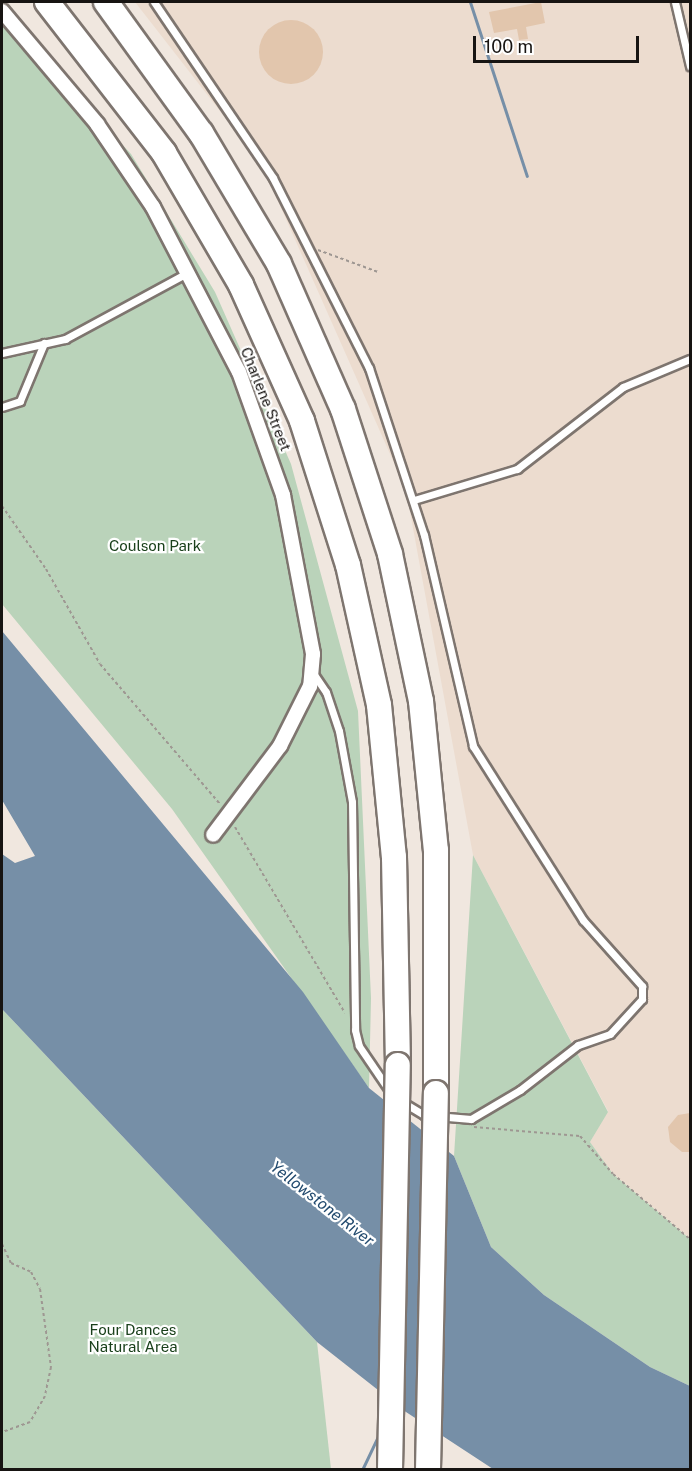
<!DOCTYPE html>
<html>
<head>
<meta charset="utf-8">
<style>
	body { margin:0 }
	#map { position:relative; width:692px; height:1471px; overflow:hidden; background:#f0e7df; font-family:"Public Sans",sans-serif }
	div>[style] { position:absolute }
	.built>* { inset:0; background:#ecdccf }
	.green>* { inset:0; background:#bad3ba }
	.water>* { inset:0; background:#768fa7 }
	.stream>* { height:3px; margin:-1.5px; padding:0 1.5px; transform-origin:1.5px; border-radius:1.5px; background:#768fa7 }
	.building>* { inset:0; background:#e2c6ad }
	.round { border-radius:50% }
	.path>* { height:2px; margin-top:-1px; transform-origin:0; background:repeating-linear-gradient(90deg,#9e9792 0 3px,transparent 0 6px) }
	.roads { filter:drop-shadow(2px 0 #7e756f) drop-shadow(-2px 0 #7e756f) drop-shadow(0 2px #7e756f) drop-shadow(0 -2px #7e756f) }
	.lane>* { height:7px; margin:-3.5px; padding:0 3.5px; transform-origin:3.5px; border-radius:3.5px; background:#fff }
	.street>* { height:14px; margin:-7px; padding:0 7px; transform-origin:7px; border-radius:7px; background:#fff }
	.highway>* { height:24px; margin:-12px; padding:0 12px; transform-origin:12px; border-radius:12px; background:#fff }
	.bridges { filter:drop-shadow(2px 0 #7e756f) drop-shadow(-2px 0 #7e756f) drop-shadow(0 2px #7e756f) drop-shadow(0 -2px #7e756f) }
	.highway-bridge>* { height:24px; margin:-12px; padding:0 12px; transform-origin:12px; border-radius:12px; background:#fff }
	span { translate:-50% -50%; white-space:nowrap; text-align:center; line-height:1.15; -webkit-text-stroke:4.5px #fff; paint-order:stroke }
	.street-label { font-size:15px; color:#171412 }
	.park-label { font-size:15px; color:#1a401b }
	.water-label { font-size:16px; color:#234b6f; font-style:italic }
	.frame { position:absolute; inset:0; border:3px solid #171412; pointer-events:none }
	.scale { position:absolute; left:473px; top:36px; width:166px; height:27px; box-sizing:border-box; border:3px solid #171412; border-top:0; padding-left:8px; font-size:18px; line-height:21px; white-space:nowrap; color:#171412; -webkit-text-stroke:4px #fff; paint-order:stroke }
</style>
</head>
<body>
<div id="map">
	<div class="built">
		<div style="clip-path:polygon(135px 2px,690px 2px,690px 1239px,613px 1174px,590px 1142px,608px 1111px,473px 855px,406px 490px,262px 165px)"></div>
	</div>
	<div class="green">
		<div style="clip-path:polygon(2px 16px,131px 154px,215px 292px,291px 464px,358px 711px,371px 998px,369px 1088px,172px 809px,2px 604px)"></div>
		<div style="clip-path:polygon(473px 855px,608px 1112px,590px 1142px,613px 1174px,690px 1239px,690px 1386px,650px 1367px,544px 1295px,491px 1247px,454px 1156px)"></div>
		<div style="clip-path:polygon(2px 1009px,317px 1342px,331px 1469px,2px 1469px)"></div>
	</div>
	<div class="water">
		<div style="clip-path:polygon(2px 631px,303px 992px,369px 1088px,454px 1156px,491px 1247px,544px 1295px,650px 1367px,690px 1386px,690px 1469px,493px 1469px,406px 1412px,317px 1342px,2px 1009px,2px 854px,15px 863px,35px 856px,2px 800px)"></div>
	</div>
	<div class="stream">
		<div style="left:470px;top:2px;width:183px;rotate:71.9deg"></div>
		<div style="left:362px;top:1470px;width:42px;rotate:-64.7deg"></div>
	</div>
	<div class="building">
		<div style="clip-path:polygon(541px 2px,545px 23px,526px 27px,528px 39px,519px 40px,517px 29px,494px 33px,489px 12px)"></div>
		<div class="round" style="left:259px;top:20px;width:64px;height:64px"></div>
		<div style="clip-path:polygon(690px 1113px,690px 1152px,682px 1152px,670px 1142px,668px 1127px,678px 1115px)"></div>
	</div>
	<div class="path">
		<div style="left:318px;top:250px;width:64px;rotate:20.1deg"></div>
		<div style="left:2px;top:506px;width:77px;rotate:55.1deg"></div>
		<div style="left:46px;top:569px;width:109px;rotate:60.4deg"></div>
		<div style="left:100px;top:664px;width:186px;rotate:49.4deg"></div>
		<div style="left:235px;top:827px;width:216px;rotate:59.4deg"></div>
		<div style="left:474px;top:1127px;width:106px;rotate:4.9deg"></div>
		<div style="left:580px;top:1136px;width:50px;rotate:49deg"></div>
		<div style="left:613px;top:1174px;width:101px;rotate:40.2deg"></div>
		<div style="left:2px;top:1244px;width:21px;rotate:65deg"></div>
		<div style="left:11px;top:1263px;width:22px;rotate:24deg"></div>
		<div style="left:31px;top:1272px;width:19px;rotate:62deg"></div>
		<div style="left:40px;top:1289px;width:79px;rotate:82deg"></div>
		<div style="left:51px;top:1367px;width:30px;rotate:102deg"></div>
		<div style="left:45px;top:1396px;width:30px;rotate:120deg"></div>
		<div style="left:30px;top:1422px;width:30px;rotate:160deg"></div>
	</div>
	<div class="roads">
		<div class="lane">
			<div style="left:154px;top:2px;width:212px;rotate:55.9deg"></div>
			<div style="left:273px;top:178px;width:213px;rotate:63.2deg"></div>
			<div style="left:369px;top:368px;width:176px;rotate:71.8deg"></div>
			<div style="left:424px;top:535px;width:217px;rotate:76.9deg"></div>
			<div style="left:473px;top:746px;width:206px;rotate:57.7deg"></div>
			<div style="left:583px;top:920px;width:89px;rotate:48.2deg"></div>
			<div style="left:642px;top:986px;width:13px;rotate:90deg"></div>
			<div style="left:642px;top:999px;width:47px;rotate:132.4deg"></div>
			<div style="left:610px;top:1034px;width:34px;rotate:161deg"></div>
			<div style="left:578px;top:1045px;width:73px;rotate:142.2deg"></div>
			<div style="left:520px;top:1090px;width:57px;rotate:149.4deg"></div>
			<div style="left:471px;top:1119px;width:47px;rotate:-175.1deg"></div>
			<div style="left:424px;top:1115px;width:26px;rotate:-149deg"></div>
			<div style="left:675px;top:2px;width:66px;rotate:76.8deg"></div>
			<div style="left:2px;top:353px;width:65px;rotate:-12.5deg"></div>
			<div style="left:65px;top:339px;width:141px;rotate:-28.4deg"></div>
			<div style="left:2px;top:407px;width:19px;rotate:-18deg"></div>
			<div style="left:20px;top:401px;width:63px;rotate:-67.5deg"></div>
			<div style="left:414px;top:500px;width:108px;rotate:-16.8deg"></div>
			<div style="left:517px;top:469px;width:134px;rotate:-37.7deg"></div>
			<div style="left:623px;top:387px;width:73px;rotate:-22.7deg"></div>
			<div style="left:313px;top:673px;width:23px;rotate:56deg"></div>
			<div style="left:326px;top:692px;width:41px;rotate:71.6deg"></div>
			<div style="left:339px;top:731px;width:72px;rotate:79.6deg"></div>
			<div style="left:352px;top:802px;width:228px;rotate:89.2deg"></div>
			<div style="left:355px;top:1030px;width:16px;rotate:76deg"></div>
			<div style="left:359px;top:1046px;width:57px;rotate:55.8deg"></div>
		</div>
		<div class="street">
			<div style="left:2px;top:11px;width:148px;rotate:49.9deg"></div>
			<div style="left:97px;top:124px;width:100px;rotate:56deg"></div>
			<div style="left:153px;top:207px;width:186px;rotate:62.5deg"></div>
			<div style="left:239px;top:372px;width:131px;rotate:70.3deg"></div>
			<div style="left:283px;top:495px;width:162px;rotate:79.3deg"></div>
			<div style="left:313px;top:654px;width:32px;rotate:95deg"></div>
			<div style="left:310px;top:686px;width:67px;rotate:116.6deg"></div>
			<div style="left:280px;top:746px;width:111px;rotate:127deg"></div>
		</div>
		<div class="highway">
			<div style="left:47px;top:2px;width:191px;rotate:52.2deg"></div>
			<div style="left:164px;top:153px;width:153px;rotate:59.7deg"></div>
			<div style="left:241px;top:285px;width:149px;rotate:65.8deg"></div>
			<div style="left:302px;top:421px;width:151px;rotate:72.3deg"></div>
			<div style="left:348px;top:565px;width:143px;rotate:77.5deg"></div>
			<div style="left:379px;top:705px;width:153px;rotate:84.4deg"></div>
			<div style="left:394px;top:857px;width:208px;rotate:88.9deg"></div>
			<div style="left:106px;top:2px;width:162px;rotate:54.1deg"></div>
			<div style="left:201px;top:133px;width:152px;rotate:59.2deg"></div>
			<div style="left:279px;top:264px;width:158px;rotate:66.2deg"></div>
			<div style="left:343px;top:409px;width:152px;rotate:72deg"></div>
			<div style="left:390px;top:554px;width:150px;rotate:78.1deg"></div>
			<div style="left:421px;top:701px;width:150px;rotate:84.3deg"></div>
			<div style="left:436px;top:850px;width:243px;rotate:90deg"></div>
		</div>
	</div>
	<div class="bridges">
		<div class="highway-bridge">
			<div style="left:390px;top:1470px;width:405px;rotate:-88.9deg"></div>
			<div style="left:428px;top:1470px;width:377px;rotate:-88.8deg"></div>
		</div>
	</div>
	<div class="street-label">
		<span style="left:266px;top:399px;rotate:68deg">Charlene Street</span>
	</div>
	<div class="park-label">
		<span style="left:155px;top:546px">Coulson Park</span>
		<span style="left:133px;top:1338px">Four Dances<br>Natural Area</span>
	</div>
	<div class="water-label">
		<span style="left:322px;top:1204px;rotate:38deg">Yellowstone River</span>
	</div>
	<div class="frame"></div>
	<div class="scale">100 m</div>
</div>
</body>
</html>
